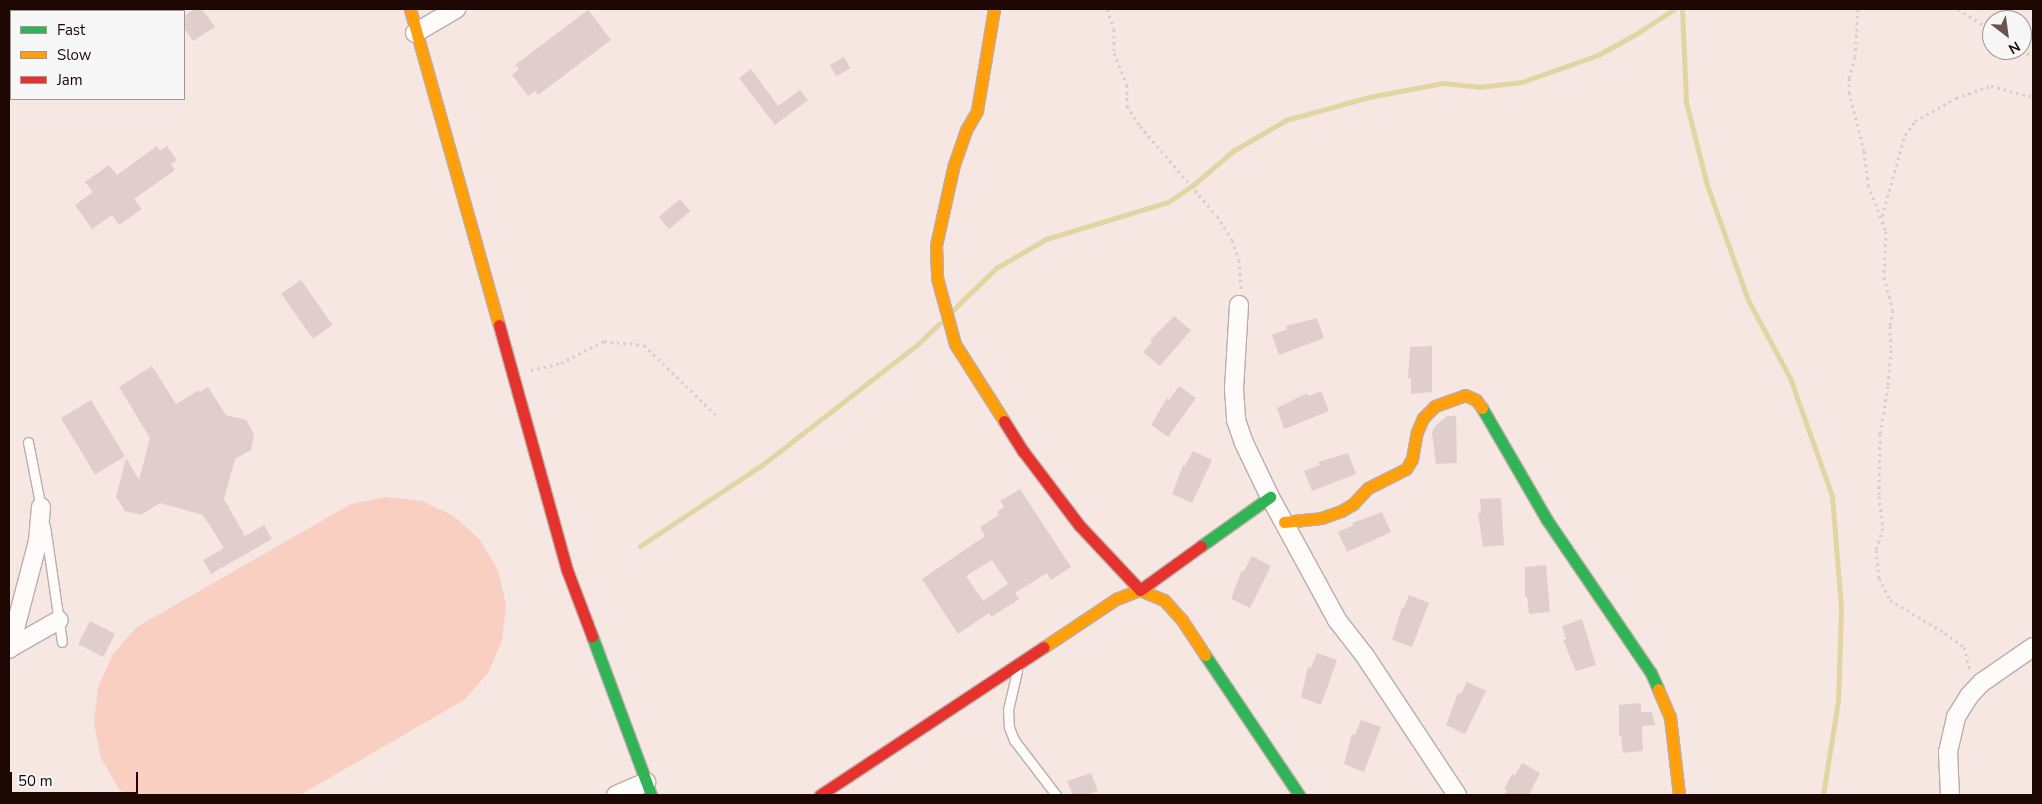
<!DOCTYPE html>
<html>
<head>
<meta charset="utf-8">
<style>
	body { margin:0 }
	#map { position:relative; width:2042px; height:804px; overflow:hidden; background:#f7e7e2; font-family:"Nunito Sans",sans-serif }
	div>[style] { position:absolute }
	.green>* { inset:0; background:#f8cfc1 }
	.stream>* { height:5px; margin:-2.5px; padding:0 2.5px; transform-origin:2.5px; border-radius:2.5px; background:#e2d5a3 }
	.building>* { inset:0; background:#e0cecc; transform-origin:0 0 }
	.path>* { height:3px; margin-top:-1.5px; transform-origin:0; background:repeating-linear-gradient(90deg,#d4cfce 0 2.5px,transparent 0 6.5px) }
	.roads { filter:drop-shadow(1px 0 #beaca6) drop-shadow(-1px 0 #beaca6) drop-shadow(0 1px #beaca6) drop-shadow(0 -1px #beaca6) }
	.lane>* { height:9px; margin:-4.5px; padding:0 4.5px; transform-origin:4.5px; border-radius:4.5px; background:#fefbfb }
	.street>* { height:18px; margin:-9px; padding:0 9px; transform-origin:9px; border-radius:9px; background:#fefbfb }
	.fast>* { height:11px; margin:-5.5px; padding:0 5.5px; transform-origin:5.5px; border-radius:5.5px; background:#30b455 }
	.slow>* { height:11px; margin:-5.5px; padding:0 5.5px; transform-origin:5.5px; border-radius:5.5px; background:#ff9f0a }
	.jam>* { height:11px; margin:-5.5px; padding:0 5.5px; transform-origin:5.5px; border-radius:5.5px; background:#e5322d }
	span { translate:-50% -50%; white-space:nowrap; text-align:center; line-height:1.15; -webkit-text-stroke:5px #f7f7f7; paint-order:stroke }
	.frame { position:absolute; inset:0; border:10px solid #1c0702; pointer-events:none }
	.legend { position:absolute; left:10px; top:10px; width:175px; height:90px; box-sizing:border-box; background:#f7f7f7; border:1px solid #9f9795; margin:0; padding:6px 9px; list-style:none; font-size:15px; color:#1c0702 }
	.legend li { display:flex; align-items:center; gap:10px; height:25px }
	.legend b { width:25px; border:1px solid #9f9795 }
	.north { position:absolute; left:1982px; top:10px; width:50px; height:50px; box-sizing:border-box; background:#f7f7f7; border:1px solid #9f9795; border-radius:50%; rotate:150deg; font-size:14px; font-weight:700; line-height:20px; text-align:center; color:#1c0702 }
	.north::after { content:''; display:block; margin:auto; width:18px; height:22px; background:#695550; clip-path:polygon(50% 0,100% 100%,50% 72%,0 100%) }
	.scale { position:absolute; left:10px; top:772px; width:128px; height:22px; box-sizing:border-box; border:2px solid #1c0702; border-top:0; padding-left:6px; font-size:15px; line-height:18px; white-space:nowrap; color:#1c0702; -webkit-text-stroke:4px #f7f7f7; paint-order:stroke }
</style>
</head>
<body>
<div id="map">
	<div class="green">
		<div style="clip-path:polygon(386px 497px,422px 501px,454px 516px,480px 540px,498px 570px,506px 605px,502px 641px,488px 673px,464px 700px,300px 795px,126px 795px,119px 789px,101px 758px,94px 723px,98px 687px,113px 654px,137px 627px,351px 504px)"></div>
	</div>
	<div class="stream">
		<div style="left:1682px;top:9px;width:93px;rotate:87.5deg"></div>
		<div style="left:1686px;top:102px;width:86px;rotate:75.8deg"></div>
		<div style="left:1707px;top:185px;width:122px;rotate:70.4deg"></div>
		<div style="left:1748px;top:300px;width:89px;rotate:61.7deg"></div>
		<div style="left:1790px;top:378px;width:125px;rotate:70.4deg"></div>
		<div style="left:1832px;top:496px;width:112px;rotate:85.4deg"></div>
		<div style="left:1841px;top:608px;width:93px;rotate:91.8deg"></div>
		<div style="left:1838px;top:701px;width:95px;rotate:99.1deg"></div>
		<div style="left:953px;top:310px;width:60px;rotate:-44.3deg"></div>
		<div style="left:996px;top:268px;width:58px;rotate:-30.1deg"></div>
		<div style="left:1046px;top:239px;width:127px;rotate:-16.9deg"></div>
		<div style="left:1168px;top:202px;width:29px;rotate:-34deg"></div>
		<div style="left:1192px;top:186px;width:54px;rotate:-40.5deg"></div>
		<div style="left:1233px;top:151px;width:61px;rotate:-30.3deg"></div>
		<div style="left:1286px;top:120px;width:86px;rotate:-15.5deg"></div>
		<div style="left:1369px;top:97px;width:75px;rotate:-10.7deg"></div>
		<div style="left:1443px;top:83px;width:36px;rotate:6deg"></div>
		<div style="left:1479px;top:87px;width:43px;rotate:-6.6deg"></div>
		<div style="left:1522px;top:82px;width:81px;rotate:-19.6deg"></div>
		<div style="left:1598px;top:55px;width:43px;rotate:-28.9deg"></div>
		<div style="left:1636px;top:34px;width:45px;rotate:-33.3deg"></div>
		<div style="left:640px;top:546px;width:146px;rotate:-33.6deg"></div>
		<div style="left:762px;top:465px;width:197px;rotate:-37.8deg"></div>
		<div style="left:918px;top:344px;width:30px;rotate:-44deg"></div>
	</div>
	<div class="building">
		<div style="clip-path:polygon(194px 9px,202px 9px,215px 27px,193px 41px,184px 28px,184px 16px)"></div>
		<div style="clip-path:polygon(588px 10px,611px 40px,538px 95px,535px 91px,528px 96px,512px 75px,519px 69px,515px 65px)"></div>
		<div style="left:844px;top:57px;width:13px;height:16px;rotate:61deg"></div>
		<div style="clip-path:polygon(751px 69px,778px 106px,800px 90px,808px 100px,775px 125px,739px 78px)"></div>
		<div style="clip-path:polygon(157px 146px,160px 151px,167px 146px,177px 160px,171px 164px,175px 170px,134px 199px,142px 209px,119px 225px,112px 215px,92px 229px,75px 205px,93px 192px,85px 182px,109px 165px,117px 175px)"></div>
		<div style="left:680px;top:199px;width:16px;height:28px;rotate:50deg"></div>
		<div style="left:301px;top:280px;width:55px;height:24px;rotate:55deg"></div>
		<div style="clip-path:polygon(1174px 316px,1191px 330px,1160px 366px,1143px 352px,1152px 342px,1150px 340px)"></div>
		<div style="clip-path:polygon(1317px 318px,1324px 338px,1279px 355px,1272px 335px,1287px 329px,1286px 326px)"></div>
		<div style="clip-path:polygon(1432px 346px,1432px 392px,1411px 394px,1411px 378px,1408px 378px,1410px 347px)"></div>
		<div style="clip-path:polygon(152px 366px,176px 404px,199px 390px,200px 392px,208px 387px,226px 415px,246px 420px,254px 434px,251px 450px,235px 459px,224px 499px,245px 536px,264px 525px,272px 539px,211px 574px,203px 560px,224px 548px,203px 515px,160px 503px,141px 515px,125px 511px,116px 497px,126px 458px,139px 480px,150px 438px,119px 387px)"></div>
		<div style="clip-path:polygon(1179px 386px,1196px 398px,1168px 437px,1151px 425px,1167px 398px,1169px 400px)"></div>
		<div style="clip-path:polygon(1321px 391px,1329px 411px,1284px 429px,1277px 408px,1307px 393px,1308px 396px)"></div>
		<div style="left:91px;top:400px;width:66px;height:35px;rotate:59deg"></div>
		<div style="clip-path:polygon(1447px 416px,1456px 416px,1457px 463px,1436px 464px,1432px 433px,1435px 426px)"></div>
		<div style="clip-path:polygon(1193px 451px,1212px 460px,1192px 503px,1172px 494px,1183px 465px,1185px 466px)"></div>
		<div style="clip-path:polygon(1348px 453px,1356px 474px,1312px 491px,1304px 471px,1320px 465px,1318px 462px)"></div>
		<div style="clip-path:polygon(evenodd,1020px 489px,1071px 567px,1051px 580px,1047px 573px,1015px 593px,1019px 599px,991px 617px,989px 613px,958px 634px,922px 579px,985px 536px,980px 527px,999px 515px,997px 512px,1004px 507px,1000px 501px,1020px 489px,992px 560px,1008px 584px,983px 601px,966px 576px,992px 560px)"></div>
		<div style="clip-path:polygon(1501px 498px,1504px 545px,1483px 547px,1478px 513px,1481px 513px,1480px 499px)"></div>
		<div style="clip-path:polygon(1382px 512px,1391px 532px,1347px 552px,1338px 532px,1354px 525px,1352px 523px)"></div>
		<div style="clip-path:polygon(1252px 556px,1271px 566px,1250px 608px,1231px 599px,1242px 570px,1244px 571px)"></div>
		<div style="clip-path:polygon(1546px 565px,1550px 612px,1529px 614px,1527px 597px,1525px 597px,1525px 567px)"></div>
		<div style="clip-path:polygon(1409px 595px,1429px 603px,1412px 647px,1392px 640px,1402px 607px,1404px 608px)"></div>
		<div style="clip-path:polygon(1582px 619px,1596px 665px,1576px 671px,1563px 640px,1566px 639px,1562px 626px)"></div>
		<div style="left:90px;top:621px;width:28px;height:26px;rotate:27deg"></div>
		<div style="clip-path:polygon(1317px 653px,1337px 660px,1321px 705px,1301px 697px,1308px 667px,1311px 668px)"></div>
		<div style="clip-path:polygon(1467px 682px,1486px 691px,1465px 734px,1446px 725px,1458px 693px,1461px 694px)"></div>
		<div style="clip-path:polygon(1641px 703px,1641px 712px,1652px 712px,1655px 725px,1642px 726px,1643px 751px,1623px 753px,1621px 736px,1619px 736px,1619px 705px)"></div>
		<div style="clip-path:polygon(1361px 720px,1381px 727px,1364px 772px,1344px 764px,1352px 734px,1355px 735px)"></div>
		<div style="clip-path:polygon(1522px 763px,1540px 773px,1529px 795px,1504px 795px,1507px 790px,1504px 789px,1512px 774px,1515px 775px)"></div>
		<div style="clip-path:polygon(1091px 773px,1098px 791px,1087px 795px,1073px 795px,1067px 781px)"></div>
	</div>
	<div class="path">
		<div style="left:1107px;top:9px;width:21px;rotate:71deg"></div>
		<div style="left:1114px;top:29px;width:24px;rotate:90deg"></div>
		<div style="left:1114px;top:53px;width:35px;rotate:68deg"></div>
		<div style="left:1127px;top:85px;width:21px;rotate:90deg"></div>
		<div style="left:1127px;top:106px;width:24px;rotate:57deg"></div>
		<div style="left:1140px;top:126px;width:118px;rotate:49.5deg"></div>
		<div style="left:1217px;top:216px;width:28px;rotate:58deg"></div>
		<div style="left:1232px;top:240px;width:21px;rotate:71deg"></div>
		<div style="left:1239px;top:260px;width:30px;rotate:86deg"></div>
		<div style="left:1858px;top:9px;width:48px;rotate:93.6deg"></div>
		<div style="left:1855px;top:57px;width:22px;rotate:106deg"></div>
		<div style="left:1849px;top:78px;width:14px;rotate:90deg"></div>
		<div style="left:1849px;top:92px;width:61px;rotate:75.7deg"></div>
		<div style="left:1864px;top:151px;width:34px;rotate:83deg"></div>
		<div style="left:1868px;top:185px;width:49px;rotate:68.6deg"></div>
		<div style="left:1886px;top:231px;width:46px;rotate:92.5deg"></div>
		<div style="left:1884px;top:277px;width:34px;rotate:75deg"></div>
		<div style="left:1893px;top:310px;width:16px;rotate:101deg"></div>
		<div style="left:1890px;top:326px;width:24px;rotate:88deg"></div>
		<div style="left:1891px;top:350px;width:36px;rotate:95deg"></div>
		<div style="left:1888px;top:386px;width:49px;rotate:99.5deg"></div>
		<div style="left:1880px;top:434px;width:62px;rotate:90.9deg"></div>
		<div style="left:1879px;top:496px;width:32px;rotate:83deg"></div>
		<div style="left:1883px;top:528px;width:23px;rotate:108deg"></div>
		<div style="left:1876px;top:550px;width:28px;rotate:84deg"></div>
		<div style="left:1879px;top:578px;width:25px;rotate:63deg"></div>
		<div style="left:1890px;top:600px;width:64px;rotate:31deg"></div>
		<div style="left:1945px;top:633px;width:24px;rotate:36deg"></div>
		<div style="left:1964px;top:647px;width:25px;rotate:76deg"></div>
		<div style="left:1958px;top:9px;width:40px;rotate:32deg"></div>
		<div style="left:2022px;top:49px;width:14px;rotate:36deg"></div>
		<div style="left:1882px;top:216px;width:84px;rotate:-74.1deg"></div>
		<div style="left:1905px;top:135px;width:17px;rotate:-54deg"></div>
		<div style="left:1915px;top:121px;width:47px;rotate:-29.3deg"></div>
		<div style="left:1956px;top:98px;width:37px;rotate:-19deg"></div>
		<div style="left:1991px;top:86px;width:43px;rotate:14.7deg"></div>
		<div style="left:531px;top:370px;width:31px;rotate:-13deg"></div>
		<div style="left:561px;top:363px;width:48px;rotate:-27.1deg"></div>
		<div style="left:604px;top:341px;width:40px;rotate:5.7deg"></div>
		<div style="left:644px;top:345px;width:103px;rotate:44.2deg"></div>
	</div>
	<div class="roads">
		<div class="lane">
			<div style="left:28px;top:442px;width:67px;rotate:78.9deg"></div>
			<div style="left:45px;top:526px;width:117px;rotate:81.7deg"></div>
			<div style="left:1017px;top:671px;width:39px;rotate:103deg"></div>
			<div style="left:1008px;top:709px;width:18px;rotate:87deg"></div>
			<div style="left:1009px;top:727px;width:14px;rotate:69deg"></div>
			<div style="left:1014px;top:740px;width:69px;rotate:52.6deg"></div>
		</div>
		<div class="street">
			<div style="left:415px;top:33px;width:48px;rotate:-30.3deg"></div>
			<div style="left:1239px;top:305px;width:84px;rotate:93.4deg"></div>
			<div style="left:1234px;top:389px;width:31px;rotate:86deg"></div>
			<div style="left:1236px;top:420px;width:24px;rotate:71deg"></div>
			<div style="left:1244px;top:443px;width:60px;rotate:64.3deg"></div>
			<div style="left:1270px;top:497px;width:140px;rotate:61.4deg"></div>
			<div style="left:1337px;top:620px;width:46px;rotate:52.1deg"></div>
			<div style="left:1365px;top:656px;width:167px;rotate:56.5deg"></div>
			<div style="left:41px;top:507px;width:34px;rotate:95deg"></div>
			<div style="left:38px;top:541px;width:111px;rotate:104.7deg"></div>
			<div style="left:10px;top:648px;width:56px;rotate:-29.7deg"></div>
			<div style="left:616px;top:795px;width:33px;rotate:-23deg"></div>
			<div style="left:1950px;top:795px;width:43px;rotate:-92.7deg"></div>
			<div style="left:1948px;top:752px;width:36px;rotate:-77deg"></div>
			<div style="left:1956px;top:717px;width:25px;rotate:-58deg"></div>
			<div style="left:1969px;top:696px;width:18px;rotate:-47deg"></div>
			<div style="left:1981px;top:683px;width:63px;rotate:-34.7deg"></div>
		</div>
		<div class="fast">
			<div style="left:1482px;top:408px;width:129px;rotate:59.9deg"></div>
			<div style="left:1547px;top:520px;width:185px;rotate:55.8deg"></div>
			<div style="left:1651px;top:673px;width:17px;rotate:66deg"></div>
			<div style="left:1201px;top:546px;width:85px;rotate:-35.4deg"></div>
			<div style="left:592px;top:636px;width:170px;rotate:69.6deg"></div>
			<div style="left:1205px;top:655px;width:169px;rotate:56.1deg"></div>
		</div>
		<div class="slow">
			<div style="left:410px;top:9px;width:328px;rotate:74.3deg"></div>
			<div style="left:994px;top:9px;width:103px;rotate:99.5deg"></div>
			<div style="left:977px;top:111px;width:22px;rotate:120deg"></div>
			<div style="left:966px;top:130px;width:36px;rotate:109deg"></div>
			<div style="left:954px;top:164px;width:83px;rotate:102.5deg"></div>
			<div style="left:936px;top:245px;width:33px;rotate:88deg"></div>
			<div style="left:937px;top:278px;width:68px;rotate:74.7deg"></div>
			<div style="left:955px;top:344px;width:91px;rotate:57.5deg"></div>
			<div style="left:1284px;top:522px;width:37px;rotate:-6deg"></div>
			<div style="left:1321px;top:518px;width:21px;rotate:-19deg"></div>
			<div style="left:1341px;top:511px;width:14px;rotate:-30deg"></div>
			<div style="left:1353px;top:504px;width:22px;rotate:-47deg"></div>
			<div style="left:1368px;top:488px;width:42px;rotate:-26.6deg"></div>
			<div style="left:1406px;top:469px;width:12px;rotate:-59deg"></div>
			<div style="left:1412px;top:459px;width:27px;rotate:-80deg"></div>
			<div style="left:1417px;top:432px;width:15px;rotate:-67deg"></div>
			<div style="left:1423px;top:418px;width:17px;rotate:-45deg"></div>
			<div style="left:1435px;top:406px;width:32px;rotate:-20deg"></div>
			<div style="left:1465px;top:395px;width:12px;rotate:24deg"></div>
			<div style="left:1476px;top:400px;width:10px;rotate:53deg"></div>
			<div style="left:1044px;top:647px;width:87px;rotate:-33.7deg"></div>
			<div style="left:1116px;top:599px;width:26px;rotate:-21deg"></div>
			<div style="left:1140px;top:590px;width:26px;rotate:23deg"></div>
			<div style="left:1164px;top:600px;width:27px;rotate:48deg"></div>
			<div style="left:1182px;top:620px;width:42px;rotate:56.7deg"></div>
			<div style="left:1658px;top:689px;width:30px;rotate:67deg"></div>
			<div style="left:1670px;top:717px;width:79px;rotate:83.4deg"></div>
		</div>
		<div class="jam">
			<div style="left:499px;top:325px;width:254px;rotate:74.5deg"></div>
			<div style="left:567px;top:570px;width:71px;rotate:69.3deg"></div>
			<div style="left:1004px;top:421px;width:36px;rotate:58deg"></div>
			<div style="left:1023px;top:451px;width:93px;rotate:52.9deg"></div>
			<div style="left:1079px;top:525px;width:89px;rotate:46.8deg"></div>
			<div style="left:1140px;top:590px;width:75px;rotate:-35.8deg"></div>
			<div style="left:820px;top:795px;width:268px;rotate:-33.5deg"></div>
		</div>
	</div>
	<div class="frame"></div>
	<ul class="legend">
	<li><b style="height:6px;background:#30b455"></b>Fast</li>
	<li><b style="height:6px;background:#ff9f0a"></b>Slow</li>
	<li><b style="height:6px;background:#e5322d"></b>Jam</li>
	</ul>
	<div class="north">N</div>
	<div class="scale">50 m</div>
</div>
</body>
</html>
